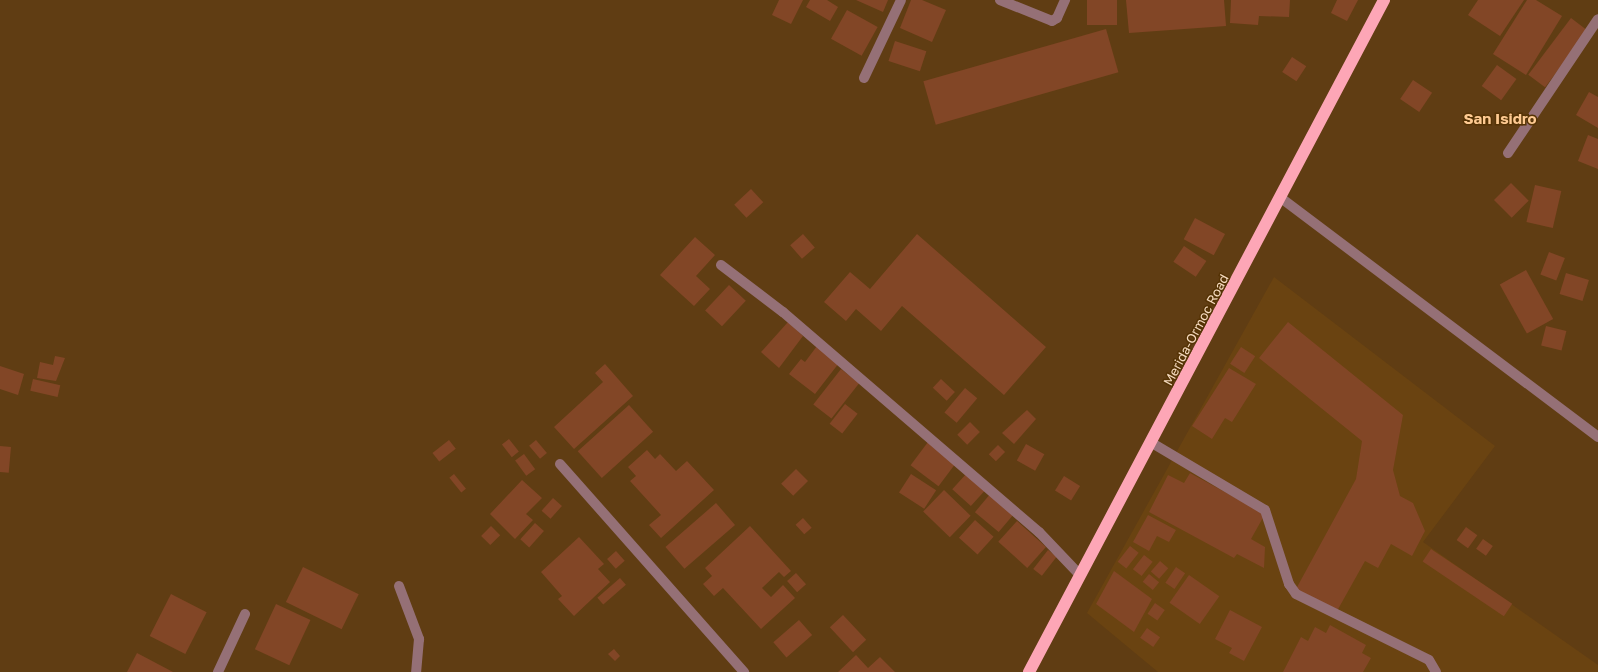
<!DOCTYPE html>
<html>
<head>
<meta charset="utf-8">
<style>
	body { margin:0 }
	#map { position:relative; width:1598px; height:672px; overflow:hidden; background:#603d13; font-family:"Golos Text",sans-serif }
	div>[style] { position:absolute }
	.built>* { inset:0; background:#6a4311 }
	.building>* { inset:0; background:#824626; transform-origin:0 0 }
	.minor>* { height:10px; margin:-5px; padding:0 5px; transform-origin:5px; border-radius:5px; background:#957076 }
	.highway>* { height:12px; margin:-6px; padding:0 6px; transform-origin:6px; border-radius:6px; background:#fda6b6 }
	span { translate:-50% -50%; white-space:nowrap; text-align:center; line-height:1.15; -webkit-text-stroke:3px #553305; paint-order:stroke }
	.street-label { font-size:13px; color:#f6dbc0 }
	.quarter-label { font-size:15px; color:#feca92; font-weight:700 }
</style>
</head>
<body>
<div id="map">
	<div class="built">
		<div style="clip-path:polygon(1274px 277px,1495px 446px,1423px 542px,1598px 665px,1598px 672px,1158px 672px,1087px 613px)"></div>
	</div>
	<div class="building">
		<div style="clip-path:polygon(779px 0,803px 0,791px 24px,772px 15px)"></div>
		<div style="clip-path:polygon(810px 0,827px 0,838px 7px,830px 21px,806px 7px)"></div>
		<div style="clip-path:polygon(856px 0,888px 0,883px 12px)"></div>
		<div style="clip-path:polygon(911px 0,922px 0,946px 10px,932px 42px,900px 28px)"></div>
		<div style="left:1087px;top:0;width:30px;height:25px"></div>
		<div style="clip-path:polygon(1126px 0,1224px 0,1226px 26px,1129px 33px)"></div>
		<div style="clip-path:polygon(1231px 0,1290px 0,1289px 17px,1259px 16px,1258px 25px,1230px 23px)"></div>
		<div style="clip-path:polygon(1337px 0,1358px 0,1347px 21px,1331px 13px)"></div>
		<div style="clip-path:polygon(1478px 0,1524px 0,1500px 36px,1468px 15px)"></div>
		<div style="clip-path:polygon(1527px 0,1536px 0,1562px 16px,1526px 75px,1493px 54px)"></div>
		<div style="left:847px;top:10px;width:35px;height:33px;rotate:29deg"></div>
		<div style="left:1571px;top:18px;width:21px;height:71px;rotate:37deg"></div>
		<div style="left:1106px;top:29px;width:45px;height:190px;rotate:74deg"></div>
		<div style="left:895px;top:41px;width:33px;height:21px;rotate:18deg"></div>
		<div style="left:1292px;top:57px;width:17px;height:18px;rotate:33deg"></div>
		<div style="left:1497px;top:65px;width:24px;height:26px;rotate:36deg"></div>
		<div style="left:1413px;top:80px;width:23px;height:23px;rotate:34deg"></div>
		<div style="clip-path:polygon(1589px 92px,1598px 97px,1598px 128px,1576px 115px)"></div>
		<div style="clip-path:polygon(1588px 135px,1598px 139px,1598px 169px,1578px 161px)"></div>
		<div style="left:1511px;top:183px;width:25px;height:24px;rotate:45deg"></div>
		<div style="left:1535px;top:185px;width:27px;height:38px;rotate:13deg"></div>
		<div style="left:751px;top:189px;width:18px;height:23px;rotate:47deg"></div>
		<div style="left:1195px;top:218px;width:34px;height:24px;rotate:28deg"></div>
		<div style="left:803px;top:234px;width:18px;height:17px;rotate:49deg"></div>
		<div style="clip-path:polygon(917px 234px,1046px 347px,1004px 395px,902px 306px,881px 331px,856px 309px,846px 321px,824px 302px,850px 272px,870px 289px)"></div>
		<div style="clip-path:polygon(695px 237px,715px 255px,696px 276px,710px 289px,694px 306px,660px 275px)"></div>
		<div style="left:1184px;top:246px;width:27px;height:19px;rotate:34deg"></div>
		<div style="left:1549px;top:252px;width:17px;height:24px;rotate:21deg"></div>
		<div style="left:1526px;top:270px;width:56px;height:30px;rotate:61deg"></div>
		<div style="left:1566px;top:273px;width:24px;height:22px;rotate:17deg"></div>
		<div style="left:729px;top:285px;width:23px;height:35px;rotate:43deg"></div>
		<div style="clip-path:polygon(788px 322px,803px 336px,779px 368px,761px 352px)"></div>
		<div style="clip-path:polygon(1288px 322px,1403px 415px,1393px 470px,1400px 496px,1413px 503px,1425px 531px,1412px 556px,1391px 544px,1378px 568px,1365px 561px,1337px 611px,1296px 589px,1356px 479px,1362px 441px,1259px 358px)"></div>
		<div style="left:1546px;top:326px;width:21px;height:20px;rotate:14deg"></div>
		<div style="clip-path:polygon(817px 346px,839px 363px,815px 394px,789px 374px,801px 359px,805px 362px)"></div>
		<div style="left:1241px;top:347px;width:17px;height:20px;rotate:33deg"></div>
		<div style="clip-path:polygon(55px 356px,65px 358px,56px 381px,37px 378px,40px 362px,53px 365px)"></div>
		<div style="clip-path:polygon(605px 364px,633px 396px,574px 449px,554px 427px,603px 382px,595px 373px)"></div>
		<div style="clip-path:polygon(0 366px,24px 374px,18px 395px,0 389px)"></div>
		<div style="clip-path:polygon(1229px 368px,1256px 384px,1232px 422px,1225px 418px,1212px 439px,1192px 426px)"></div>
		<div style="left:841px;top:369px;width:23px;height:45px;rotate:38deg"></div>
		<div style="left:33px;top:379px;width:28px;height:12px;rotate:13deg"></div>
		<div style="left:941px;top:379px;width:19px;height:12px;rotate:43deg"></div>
		<div style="left:965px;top:388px;width:16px;height:32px;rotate:40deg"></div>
		<div style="left:845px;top:404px;width:16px;height:25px;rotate:38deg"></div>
		<div style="left:629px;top:405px;width:36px;height:69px;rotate:48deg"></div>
		<div style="clip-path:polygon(1027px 410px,1036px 419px,1014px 444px,1002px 433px)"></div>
		<div style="left:970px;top:422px;width:14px;height:18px;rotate:45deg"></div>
		<div style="left:509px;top:439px;width:16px;height:9px;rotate:52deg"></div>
		<div style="left:449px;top:440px;width:11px;height:21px;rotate:52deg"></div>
		<div style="left:536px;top:440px;width:17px;height:9px;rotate:50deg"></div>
		<div style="left:928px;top:442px;width:35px;height:29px;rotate:37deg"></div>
		<div style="left:1026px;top:444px;width:21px;height:19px;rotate:29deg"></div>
		<div style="left:998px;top:445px;width:10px;height:13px;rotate:45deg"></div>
		<div style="left:0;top:446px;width:11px;height:26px;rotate:5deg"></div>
		<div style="clip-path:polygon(647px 450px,655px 459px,660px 454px,676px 471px,687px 461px,714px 490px,661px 538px,649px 525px,661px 515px,630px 481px,636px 476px,628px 467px)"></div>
		<div style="left:524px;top:454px;width:19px;height:11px;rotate:54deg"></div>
		<div style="left:796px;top:469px;width:17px;height:21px;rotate:45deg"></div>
		<div style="left:967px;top:473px;width:25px;height:22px;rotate:42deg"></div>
		<div style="clip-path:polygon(1190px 473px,1265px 514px,1251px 539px,1265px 547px,1264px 568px,1237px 554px,1234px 558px,1149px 512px,1168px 475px,1184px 483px)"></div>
		<div style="left:454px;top:474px;width:19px;height:6px;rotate:51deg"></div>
		<div style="left:911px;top:474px;width:30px;height:22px;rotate:33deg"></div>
		<div style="left:1064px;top:476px;width:19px;height:17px;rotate:32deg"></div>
		<div style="clip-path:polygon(522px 480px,542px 498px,526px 514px,533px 520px,515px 539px,490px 514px)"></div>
		<div style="left:944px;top:490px;width:37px;height:30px;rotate:44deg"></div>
		<div style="left:991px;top:493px;width:31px;height:25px;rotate:40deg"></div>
		<div style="left:553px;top:498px;width:12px;height:17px;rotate:42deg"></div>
		<div style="left:716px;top:503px;width:29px;height:67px;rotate:49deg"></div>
		<div style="clip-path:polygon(1148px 515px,1176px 530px,1169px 542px,1157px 536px,1149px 551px,1133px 542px)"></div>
		<div style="left:803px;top:518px;width:13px;height:10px;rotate:48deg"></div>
		<div style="left:975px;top:520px;width:25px;height:24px;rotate:42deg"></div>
		<div style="left:1017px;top:521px;width:39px;height:28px;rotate:42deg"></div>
		<div style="left:535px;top:523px;width:12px;height:22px;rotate:42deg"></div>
		<div style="left:491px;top:526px;width:13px;height:14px;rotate:45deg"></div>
		<div style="clip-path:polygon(750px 526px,791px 571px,784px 577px,779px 572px,762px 588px,771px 597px,783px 585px,795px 598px,761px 629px,723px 588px,714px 596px,703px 584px,712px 576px,705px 568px)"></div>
		<div style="left:1466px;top:527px;width:14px;height:16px;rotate:36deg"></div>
		<div style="clip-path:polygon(579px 537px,604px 564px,598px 569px,610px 582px,574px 616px,558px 599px,562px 596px,541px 572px)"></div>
		<div style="left:1483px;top:539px;width:12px;height:12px;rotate:35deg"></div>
		<div style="left:1130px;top:546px;width:11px;height:20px;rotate:38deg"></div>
		<div style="left:1431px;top:549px;width:98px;height:15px;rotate:34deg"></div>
		<div style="left:1048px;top:550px;width:11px;height:24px;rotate:38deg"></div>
		<div style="left:616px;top:551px;width:13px;height:12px;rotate:48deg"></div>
		<div style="left:1144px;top:555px;width:11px;height:18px;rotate:38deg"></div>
		<div style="left:1160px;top:561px;width:11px;height:14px;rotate:41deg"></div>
		<div style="left:303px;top:567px;width:62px;height:39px;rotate:26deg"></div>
		<div style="left:1176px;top:567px;width:11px;height:19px;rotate:34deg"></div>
		<div style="clip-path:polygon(1114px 571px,1152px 599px,1134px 632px,1096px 604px)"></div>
		<div style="left:796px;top:573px;width:15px;height:12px;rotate:48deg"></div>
		<div style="left:1149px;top:574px;width:13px;height:10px;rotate:39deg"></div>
		<div style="left:1189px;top:575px;width:37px;height:34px;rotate:35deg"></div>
		<div style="left:620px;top:578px;width:9px;height:30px;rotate:49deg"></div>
		<div style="left:171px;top:594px;width:40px;height:47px;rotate:27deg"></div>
		<div style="left:1155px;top:603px;width:12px;height:13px;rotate:35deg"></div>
		<div style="left:276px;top:604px;width:38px;height:50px;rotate:25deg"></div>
		<div style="clip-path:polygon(1230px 610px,1262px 627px,1244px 661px,1229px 653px,1232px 648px,1215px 639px)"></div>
		<div style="left:843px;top:615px;width:34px;height:18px;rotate:47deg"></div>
		<div style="left:799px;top:620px;width:20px;height:34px;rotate:49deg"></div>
		<div style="clip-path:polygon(1330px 625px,1366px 645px,1362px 653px,1371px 658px,1363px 672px,1283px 672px,1301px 637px,1308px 641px,1315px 627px,1326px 633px)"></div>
		<div style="left:1147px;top:628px;width:16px;height:12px;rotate:35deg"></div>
		<div style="clip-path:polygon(614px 649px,620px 656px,615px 661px,608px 654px)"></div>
		<div style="clip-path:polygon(137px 653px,173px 672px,127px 672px)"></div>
		<div style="clip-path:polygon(856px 655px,868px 668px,880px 657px,895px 672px,838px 672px)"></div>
	</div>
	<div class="minor">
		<div style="left:1000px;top:0;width:56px;rotate:22deg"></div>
		<div style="left:1052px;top:21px;width:6px;rotate:-31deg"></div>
		<div style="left:1057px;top:18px;width:20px;rotate:-66deg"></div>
		<div style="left:864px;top:78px;width:86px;rotate:-64.6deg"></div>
		<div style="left:1508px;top:153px;width:161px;rotate:-56.1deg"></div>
		<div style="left:1281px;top:198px;width:397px;rotate:37deg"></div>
		<div style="left:721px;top:265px;width:78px;rotate:37.2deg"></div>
		<div style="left:783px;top:312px;width:338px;rotate:40.7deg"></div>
		<div style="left:1039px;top:532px;width:59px;rotate:46.4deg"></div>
		<div style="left:1152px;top:443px;width:131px;rotate:30.7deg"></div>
		<div style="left:1265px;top:510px;width:78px;rotate:72deg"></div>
		<div style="left:1289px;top:584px;width:12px;rotate:55deg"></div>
		<div style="left:1296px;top:594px;width:148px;rotate:26.4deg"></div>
		<div style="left:1429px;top:660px;width:14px;rotate:60deg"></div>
		<div style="left:560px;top:464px;width:278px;rotate:48.5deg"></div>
		<div style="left:399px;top:586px;width:57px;rotate:69.3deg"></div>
		<div style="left:419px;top:639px;width:33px;rotate:95deg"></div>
		<div style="left:218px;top:672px;width:64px;rotate:-65deg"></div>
	</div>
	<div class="highway">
		<div style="left:1029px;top:672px;width:760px;rotate:-62.15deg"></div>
	</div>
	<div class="street-label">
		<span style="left:1196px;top:330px;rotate:-62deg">Merida-Ormoc Road</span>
	</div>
	<div class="quarter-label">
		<span style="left:1500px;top:119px">San Isidro</span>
	</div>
</div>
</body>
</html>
